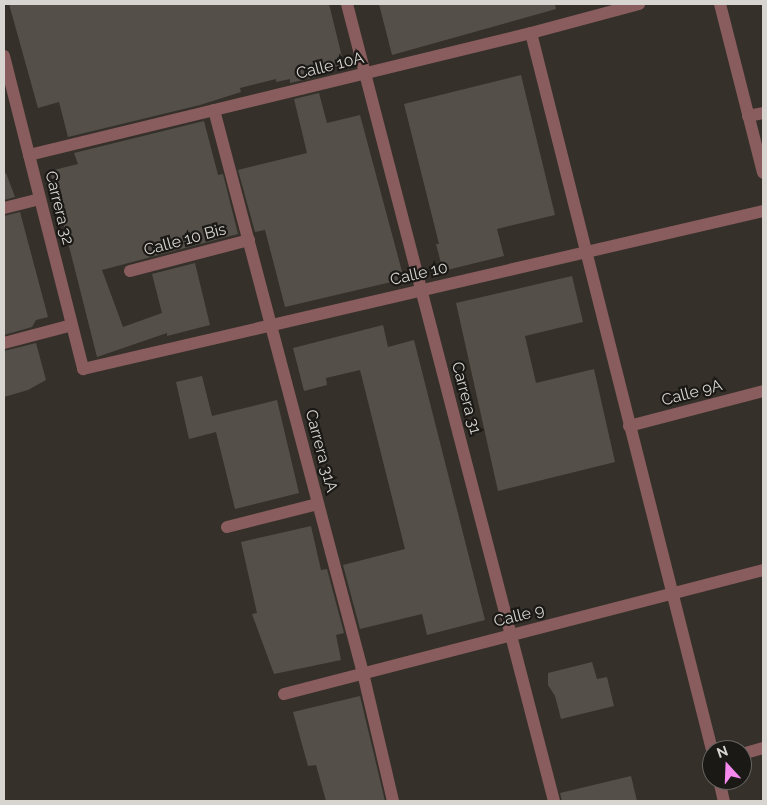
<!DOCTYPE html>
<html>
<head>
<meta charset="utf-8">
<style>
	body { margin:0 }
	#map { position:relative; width:767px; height:805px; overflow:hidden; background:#35302a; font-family:Raleway,sans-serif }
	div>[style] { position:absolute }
	.building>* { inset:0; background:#554f49 }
	.minor>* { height:12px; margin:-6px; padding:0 6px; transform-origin:6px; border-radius:6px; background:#895d5d }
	span { translate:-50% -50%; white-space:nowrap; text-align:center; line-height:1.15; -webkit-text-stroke:4.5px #1b1916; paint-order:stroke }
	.street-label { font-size:16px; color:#d8d5d1 }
	.frame { position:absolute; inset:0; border:5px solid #d8d5d1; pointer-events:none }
	.north { position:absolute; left:702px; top:740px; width:50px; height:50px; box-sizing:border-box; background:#1b1916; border:1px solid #676461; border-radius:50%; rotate:340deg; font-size:14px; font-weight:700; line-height:20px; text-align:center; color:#d8d5d1 }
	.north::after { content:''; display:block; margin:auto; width:18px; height:22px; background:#f589ee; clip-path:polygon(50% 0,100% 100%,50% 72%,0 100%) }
</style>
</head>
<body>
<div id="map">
	<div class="building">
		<div style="clip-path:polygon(9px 4px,329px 4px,344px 65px,314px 72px,315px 77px,290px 83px,290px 79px,276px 82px,276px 79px,240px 88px,241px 92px,200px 105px,68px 137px,59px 102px,38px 108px)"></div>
		<div style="clip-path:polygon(379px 4px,555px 4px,556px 9px,392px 55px)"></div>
		<div style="clip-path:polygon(521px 75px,555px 215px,497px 229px,504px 256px,443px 271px,436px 244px,439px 244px,404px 104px)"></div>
		<div style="clip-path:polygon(319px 93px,327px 123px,360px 115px,404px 279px,285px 307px,265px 230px,255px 232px,238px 170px,307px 153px,294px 99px)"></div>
		<div style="clip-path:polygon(204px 121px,218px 175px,223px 174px,238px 234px,102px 270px,123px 327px,162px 313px,152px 274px,195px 263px,210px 325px,167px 336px,167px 333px,97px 357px,50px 171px,78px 164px,74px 153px)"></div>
		<div style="clip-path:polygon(6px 173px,15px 197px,4px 200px,4px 174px)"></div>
		<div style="clip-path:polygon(20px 212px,48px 317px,36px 320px,32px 327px,4px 335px,4px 216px)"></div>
		<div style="clip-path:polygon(572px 276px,583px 322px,525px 336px,536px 383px,594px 369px,615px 462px,498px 491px,456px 303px)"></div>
		<div style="clip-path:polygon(383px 325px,388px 347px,414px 340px,485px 620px,427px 635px,422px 614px,360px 629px,343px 565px,405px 549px,360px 370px,326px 378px,327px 385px,304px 391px,293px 348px)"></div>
		<div style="clip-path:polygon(36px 343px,46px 380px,28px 390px,4px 397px,4px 351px)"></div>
		<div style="clip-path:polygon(202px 376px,212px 416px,277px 400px,299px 493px,235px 509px,216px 432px,189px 439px,176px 382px)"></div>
		<div style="clip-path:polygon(311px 526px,321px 570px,327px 569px,344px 633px,336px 635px,341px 660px,274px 674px,252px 614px,257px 613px,241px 542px)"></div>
		<div style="clip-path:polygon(592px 662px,597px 679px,607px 677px,614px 706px,561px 719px,555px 696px,548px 685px,548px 673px)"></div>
		<div style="clip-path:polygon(360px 696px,385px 801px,326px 801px,316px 765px,308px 766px,293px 712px)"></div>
		<div style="clip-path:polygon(631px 776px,637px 801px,562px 801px,560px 793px)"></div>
	</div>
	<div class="minor">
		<div style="left:347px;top:4px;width:823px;rotate:75.44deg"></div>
		<div style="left:720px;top:4px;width:174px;rotate:75.7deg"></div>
		<div style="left:531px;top:33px;width:739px;rotate:75.83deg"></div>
		<div style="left:4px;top:56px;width:323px;rotate:75.8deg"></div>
		<div style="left:83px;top:369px;width:698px;rotate:-13.08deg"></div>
		<div style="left:214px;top:110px;width:582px;rotate:75.18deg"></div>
		<div style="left:363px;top:673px;width:131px;rotate:76.8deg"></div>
		<div style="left:748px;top:116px;width:15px;rotate:-11deg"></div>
		<div style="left:29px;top:155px;width:517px;rotate:-13.66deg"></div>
		<div style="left:531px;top:33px;width:112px;rotate:-15deg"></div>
		<div style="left:4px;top:208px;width:37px;rotate:-14deg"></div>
		<div style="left:130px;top:271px;width:123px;rotate:-14.6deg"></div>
		<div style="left:4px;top:343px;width:70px;rotate:-14.8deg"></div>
		<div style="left:629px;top:426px;width:138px;rotate:-14.6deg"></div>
		<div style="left:227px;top:527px;width:94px;rotate:-14.2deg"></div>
		<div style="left:284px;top:694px;width:495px;rotate:-14.5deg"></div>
		<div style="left:742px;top:754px;width:22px;rotate:-16deg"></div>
		<div style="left:719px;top:780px;width:22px;rotate:77deg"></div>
	</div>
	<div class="street-label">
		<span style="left:330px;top:66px;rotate:-14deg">Calle 10A</span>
		<span style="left:59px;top:208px;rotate:76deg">Carrera 32</span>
		<span style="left:185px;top:240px;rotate:-15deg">Calle 10 Bis</span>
		<span style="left:419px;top:274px;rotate:-13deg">Calle 10</span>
		<span style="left:692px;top:393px;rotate:-15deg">Calle 9A</span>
		<span style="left:466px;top:398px;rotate:75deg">Carrera 31</span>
		<span style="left:321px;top:451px;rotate:75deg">Carrera 31A</span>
		<span style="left:519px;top:616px;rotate:-14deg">Calle 9</span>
	</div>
	<div class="frame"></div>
	<div class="north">N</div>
</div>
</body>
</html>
